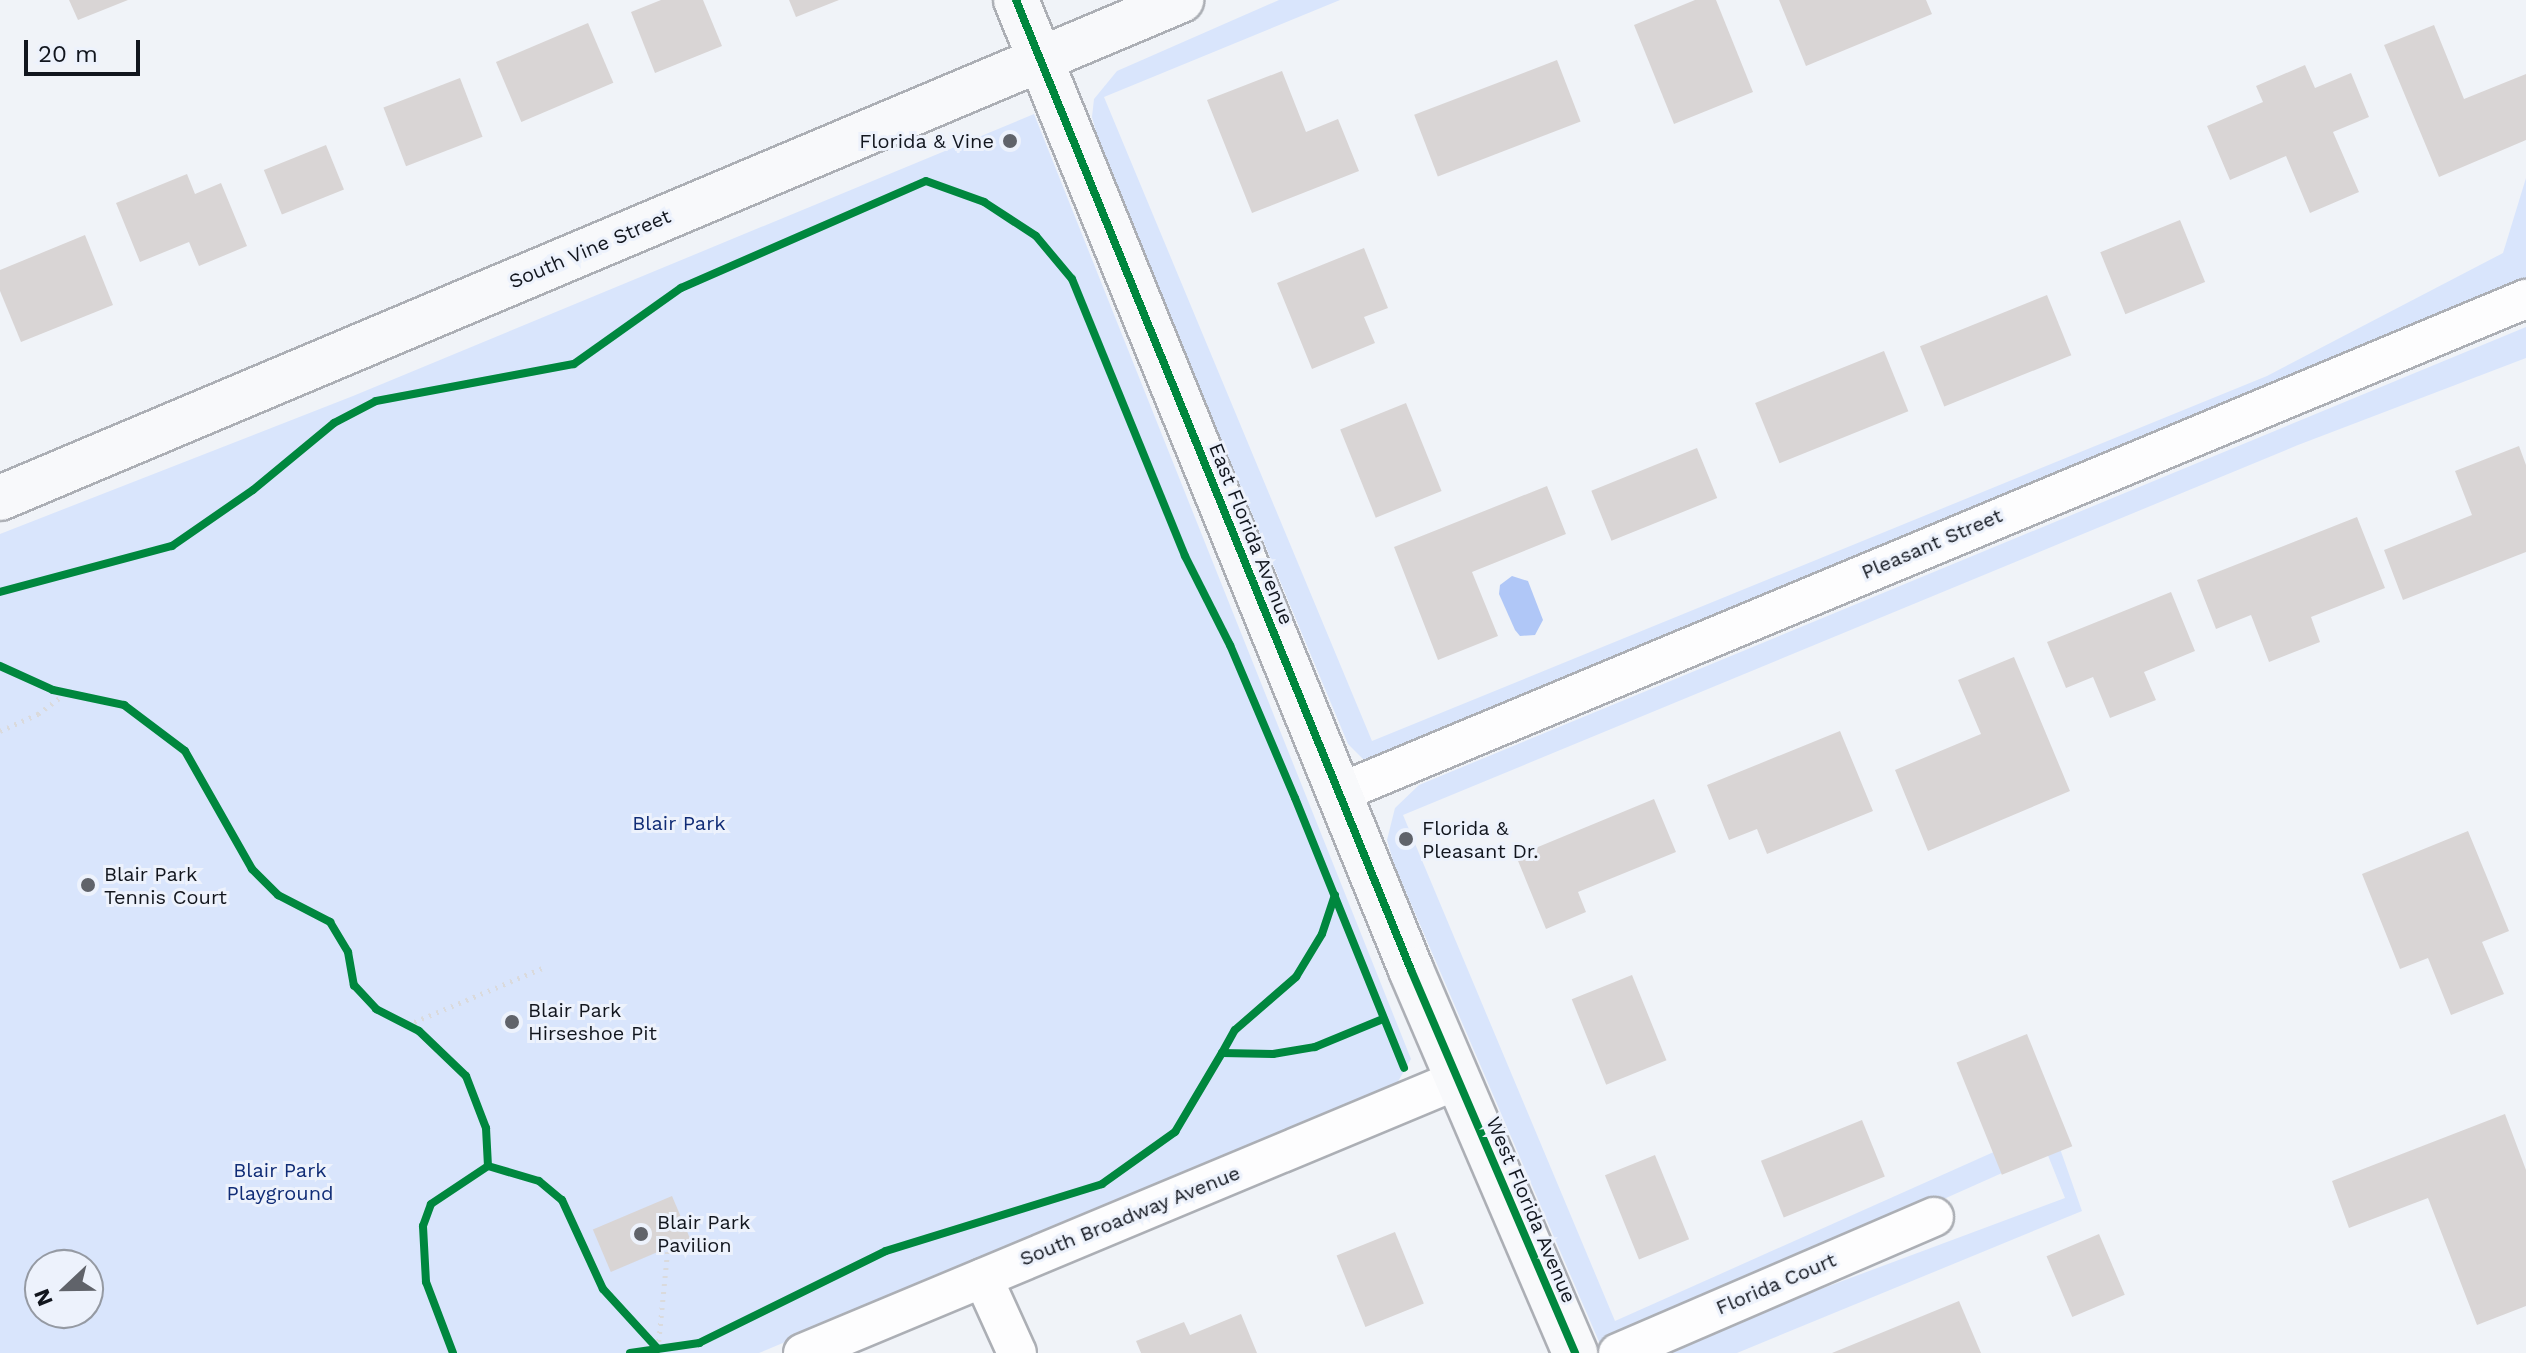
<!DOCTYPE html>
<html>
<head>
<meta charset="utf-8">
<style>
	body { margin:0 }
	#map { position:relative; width:2526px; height:1353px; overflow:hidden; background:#f0f3f8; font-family:"Work Sans",sans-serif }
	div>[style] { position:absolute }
	.green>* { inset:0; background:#d9e5fc }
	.water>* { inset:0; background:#b0c7f7 }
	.building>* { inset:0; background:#d9d5d5; transform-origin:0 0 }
	.path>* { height:5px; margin-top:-2.5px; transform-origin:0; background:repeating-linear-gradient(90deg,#dadadc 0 2px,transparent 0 8px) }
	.roads { filter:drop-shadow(2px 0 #acafb5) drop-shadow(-2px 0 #acafb5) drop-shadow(0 2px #acafb5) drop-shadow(0 -2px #acafb5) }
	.street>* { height:38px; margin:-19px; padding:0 19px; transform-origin:19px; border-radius:19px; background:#fdfdfe }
	.secondary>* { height:44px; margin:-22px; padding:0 22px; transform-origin:22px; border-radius:22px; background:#f8f9fb }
	.cycleway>* { height:8px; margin:-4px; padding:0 4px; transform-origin:4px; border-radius:4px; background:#00873e }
	.dots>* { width:22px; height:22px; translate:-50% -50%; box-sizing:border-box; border:4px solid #edf2fc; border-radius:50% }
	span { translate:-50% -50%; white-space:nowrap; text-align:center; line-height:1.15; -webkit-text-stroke:6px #edf2fc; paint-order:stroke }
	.poi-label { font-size:20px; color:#12161e }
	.right { translate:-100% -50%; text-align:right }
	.left { translate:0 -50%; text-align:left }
	.street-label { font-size:20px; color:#12161e }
	.park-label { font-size:20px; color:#102c76 }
	.north { position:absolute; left:24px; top:1249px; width:80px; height:80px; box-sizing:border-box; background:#edf2fc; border:2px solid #959aa3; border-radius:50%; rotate:248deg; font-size:22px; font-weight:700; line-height:32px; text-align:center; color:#12161e }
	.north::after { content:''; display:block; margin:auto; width:28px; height:36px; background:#60636a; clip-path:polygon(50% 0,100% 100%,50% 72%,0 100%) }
	.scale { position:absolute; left:24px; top:40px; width:116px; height:36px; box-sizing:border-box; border:4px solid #12161e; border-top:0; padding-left:10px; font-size:24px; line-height:28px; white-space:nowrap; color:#12161e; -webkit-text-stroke:6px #edf2fc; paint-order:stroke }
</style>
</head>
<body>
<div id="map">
	<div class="green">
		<div style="clip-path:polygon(1279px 0,1340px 0,1104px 97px,1372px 741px,2267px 376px,2503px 253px,2526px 178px,2526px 281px,1367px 763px,1348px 744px,1102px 154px,1092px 117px,1094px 99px,1117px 71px)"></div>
		<div style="clip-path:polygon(evenodd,1034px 114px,1411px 1059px,1396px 1085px,759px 1353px,0 1353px,0 534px,353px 396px,1034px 114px,40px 1265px,88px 1265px,88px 1313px,40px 1313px,40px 1265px)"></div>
		<div style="clip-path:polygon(2526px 327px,2526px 358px,2298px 445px,1403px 815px,1615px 1321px,2052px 1126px,2082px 1211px,1737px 1353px,1672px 1353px,1794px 1299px,2065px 1198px,2047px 1153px,1603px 1351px,1394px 864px,1387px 840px,1395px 808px,1419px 785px)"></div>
	</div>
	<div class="water">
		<div style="clip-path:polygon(1512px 576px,1528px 581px,1543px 620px,1535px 635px,1520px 636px,1515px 630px,1499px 594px,1500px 585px)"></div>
	</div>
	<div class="building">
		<div style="clip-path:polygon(69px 0,128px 0,78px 20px)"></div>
		<div style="clip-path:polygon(661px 0,703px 0,722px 46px,655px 73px,631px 12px)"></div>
		<div style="clip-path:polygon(789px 0,839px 0,796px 17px)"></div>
		<div style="clip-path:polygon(1695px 0,1716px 0,1753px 92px,1674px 124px,1634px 25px)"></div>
		<div style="clip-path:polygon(1779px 0,1926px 0,1932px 14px,1806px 66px)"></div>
		<div style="left:588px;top:23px;width:65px;height:100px;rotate:67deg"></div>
		<div style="clip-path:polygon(2434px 25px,2464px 99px,2526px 74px,2526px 140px,2439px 177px,2384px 45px)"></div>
		<div style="left:1557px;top:60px;width:66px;height:153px;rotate:69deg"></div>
		<div style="clip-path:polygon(2305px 65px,2315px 88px,2351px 73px,2369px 117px,2333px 132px,2359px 192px,2310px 213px,2286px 156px,2230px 180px,2207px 126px,2263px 102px,2256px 86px)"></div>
		<div style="clip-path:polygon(1282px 71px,1306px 132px,1338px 119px,1359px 171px,1252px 213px,1207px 100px)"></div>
		<div style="left:460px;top:78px;width:63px;height:82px;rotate:69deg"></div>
		<div style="left:326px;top:145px;width:48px;height:67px;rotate:68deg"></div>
		<div style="clip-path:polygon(187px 174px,195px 194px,221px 183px,247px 246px,199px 266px,189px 242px,140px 262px,116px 203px)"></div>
		<div style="left:2180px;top:220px;width:67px;height:86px;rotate:68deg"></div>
		<div style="clip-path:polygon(85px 235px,113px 305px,21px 342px,0 291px,0 270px)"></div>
		<div style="clip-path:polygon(1364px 248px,1388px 308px,1364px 317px,1375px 343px,1312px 369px,1277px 283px)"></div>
		<div style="left:2047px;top:295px;width:65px;height:137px;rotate:68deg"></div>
		<div style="left:1884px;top:351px;width:65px;height:139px;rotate:68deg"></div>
		<div style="left:1406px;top:403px;width:95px;height:71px;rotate:68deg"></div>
		<div style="clip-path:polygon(2519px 446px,2526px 465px,2526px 552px,2403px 600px,2384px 550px,2472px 515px,2455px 471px)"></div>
		<div style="left:1697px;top:448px;width:54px;height:114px;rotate:68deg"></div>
		<div style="clip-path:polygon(1547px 486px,1566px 534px,1472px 572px,1498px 636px,1438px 660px,1394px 547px)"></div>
		<div style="clip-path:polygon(2357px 517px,2385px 588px,2311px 617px,2320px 642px,2269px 662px,2251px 615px,2216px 629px,2197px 580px)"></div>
		<div style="clip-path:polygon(2171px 592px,2195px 651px,2144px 672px,2156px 700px,2110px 718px,2093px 677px,2066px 688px,2047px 642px)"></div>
		<div style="clip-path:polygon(2014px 657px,2070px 791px,1928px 851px,1895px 770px,1981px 734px,1958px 680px)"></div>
		<div style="clip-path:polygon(1840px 731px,1873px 811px,1767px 854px,1757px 829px,1729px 840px,1707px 785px)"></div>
		<div style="clip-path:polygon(1654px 799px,1676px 852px,1578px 892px,1586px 912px,1546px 929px,1516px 856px)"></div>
		<div style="clip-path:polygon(2468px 831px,2509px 931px,2482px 942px,2504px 994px,2451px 1015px,2428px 958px,2400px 969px,2362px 874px)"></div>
		<div style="left:1632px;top:975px;width:92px;height:65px;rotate:68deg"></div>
		<div style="left:2027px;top:1034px;width:121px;height:76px;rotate:68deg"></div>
		<div style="clip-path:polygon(2505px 1114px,2526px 1170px,2526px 1306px,2477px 1325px,2428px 1198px,2349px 1228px,2332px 1181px)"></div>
		<div style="left:1862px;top:1120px;width:61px;height:109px;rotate:68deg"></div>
		<div style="left:1655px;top:1155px;width:91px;height:54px;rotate:68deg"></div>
		<div style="left:672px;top:1196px;width:46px;height:86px;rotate:67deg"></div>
		<div style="left:1395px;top:1232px;width:77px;height:63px;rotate:68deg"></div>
		<div style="left:2099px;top:1234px;width:66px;height:57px;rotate:67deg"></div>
		<div style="clip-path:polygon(1959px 1301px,1981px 1353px,1832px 1353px)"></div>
		<div style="clip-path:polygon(1241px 1314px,1257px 1353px,1141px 1353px,1136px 1341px,1184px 1322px,1190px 1335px)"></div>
	</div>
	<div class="path">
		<div style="left:0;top:731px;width:42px;rotate:-24.1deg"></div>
		<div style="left:38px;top:714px;width:35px;rotate:-37deg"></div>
		<div style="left:407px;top:1025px;width:150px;rotate:-22.8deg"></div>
		<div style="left:658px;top:1349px;width:102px;rotate:-84.4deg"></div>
	</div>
	<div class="roads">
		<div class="street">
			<div style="left:1339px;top:793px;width:1286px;rotate:-22.6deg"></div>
			<div style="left:983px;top:1278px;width:82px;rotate:65.6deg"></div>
			<div style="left:803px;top:1353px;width:709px;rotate:-22.66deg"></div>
			<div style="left:1618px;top:1353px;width:344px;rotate:-23.3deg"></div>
		</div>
		<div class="secondary">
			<div style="left:1016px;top:0;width:1047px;rotate:67.84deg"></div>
			<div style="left:1411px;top:970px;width:417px;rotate:66.8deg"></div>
			<div style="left:0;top:498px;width:1282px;rotate:-22.86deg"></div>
		</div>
	</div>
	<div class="cycleway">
		<div style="left:1016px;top:0;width:1047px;rotate:67.84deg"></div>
		<div style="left:1411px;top:970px;width:417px;rotate:66.8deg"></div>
		<div style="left:0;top:592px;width:178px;rotate:-15deg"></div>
		<div style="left:172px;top:546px;width:98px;rotate:-34.7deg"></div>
		<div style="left:253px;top:490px;width:105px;rotate:-39.6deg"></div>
		<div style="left:334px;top:423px;width:47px;rotate:-27.6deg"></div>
		<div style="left:376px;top:401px;width:201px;rotate:-10.6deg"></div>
		<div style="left:574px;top:364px;width:131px;rotate:-35.4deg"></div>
		<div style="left:681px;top:288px;width:267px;rotate:-23.6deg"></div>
		<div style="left:926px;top:181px;width:62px;rotate:19.9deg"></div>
		<div style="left:984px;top:202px;width:62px;rotate:33.2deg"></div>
		<div style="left:1036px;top:236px;width:56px;rotate:50.1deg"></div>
		<div style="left:1072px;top:279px;width:299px;rotate:67.8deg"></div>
		<div style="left:1185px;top:556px;width:100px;rotate:63.2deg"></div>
		<div style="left:1230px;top:645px;width:166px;rotate:67deg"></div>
		<div style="left:1295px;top:798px;width:291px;rotate:68deg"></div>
		<div style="left:0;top:666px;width:58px;rotate:24.4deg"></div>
		<div style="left:53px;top:690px;width:73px;rotate:11.9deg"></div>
		<div style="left:124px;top:705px;width:76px;rotate:37deg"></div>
		<div style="left:185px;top:751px;width:136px;rotate:60.4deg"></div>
		<div style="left:252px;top:869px;width:37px;rotate:45deg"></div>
		<div style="left:278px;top:895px;width:59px;rotate:27.4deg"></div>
		<div style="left:330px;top:922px;width:35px;rotate:59deg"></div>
		<div style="left:348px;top:952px;width:34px;rotate:80deg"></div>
		<div style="left:354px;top:985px;width:33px;rotate:47deg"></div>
		<div style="left:376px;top:1009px;width:48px;rotate:27.1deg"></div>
		<div style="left:419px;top:1031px;width:65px;rotate:43.8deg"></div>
		<div style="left:466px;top:1076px;width:56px;rotate:69deg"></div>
		<div style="left:486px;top:1128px;width:38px;rotate:87deg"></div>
		<div style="left:1222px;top:1053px;width:26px;rotate:-61deg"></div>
		<div style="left:1235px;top:1030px;width:81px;rotate:-41deg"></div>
		<div style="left:1296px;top:977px;width:50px;rotate:-58.8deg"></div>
		<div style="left:1322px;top:934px;width:41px;rotate:-71.6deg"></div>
		<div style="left:453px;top:1353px;width:76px;rotate:-110.8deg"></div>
		<div style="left:426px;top:1282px;width:56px;rotate:-93.1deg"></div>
		<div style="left:423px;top:1226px;width:23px;rotate:-70deg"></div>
		<div style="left:431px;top:1204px;width:69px;rotate:-33.7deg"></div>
		<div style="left:488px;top:1166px;width:53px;rotate:16.4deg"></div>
		<div style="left:539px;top:1181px;width:30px;rotate:40deg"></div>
		<div style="left:562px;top:1200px;width:98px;rotate:65.3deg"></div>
		<div style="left:603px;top:1289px;width:81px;rotate:47.5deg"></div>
		<div style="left:630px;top:1353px;width:70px;rotate:-8.2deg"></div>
		<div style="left:699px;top:1343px;width:208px;rotate:-26.2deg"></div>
		<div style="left:886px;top:1251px;width:226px;rotate:-17.2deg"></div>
		<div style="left:1102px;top:1184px;width:90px;rotate:-35.5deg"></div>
		<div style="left:1175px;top:1132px;width:92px;rotate:-59.3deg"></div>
		<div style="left:1222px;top:1053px;width:51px;rotate:1.1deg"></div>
		<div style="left:1273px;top:1054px;width:43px;rotate:-9.5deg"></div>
		<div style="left:1315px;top:1047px;width:74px;rotate:-22.4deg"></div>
	</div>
	<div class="dots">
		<div style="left:1010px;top:141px;background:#60636a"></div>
		<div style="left:1406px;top:839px;background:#60636a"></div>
		<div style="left:88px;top:885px;background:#60636a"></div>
		<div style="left:512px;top:1022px;background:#60636a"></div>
		<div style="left:641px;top:1234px;background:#60636a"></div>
	</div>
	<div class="poi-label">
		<span class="right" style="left:994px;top:141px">Florida &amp; Vine</span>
		<span class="left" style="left:1422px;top:840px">Florida &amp;<br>Pleasant Dr.</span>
		<span class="left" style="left:104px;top:886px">Blair Park<br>Tennis Court</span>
		<span class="left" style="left:528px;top:1022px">Blair Park<br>Hirseshoe Pit</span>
		<span class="left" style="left:657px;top:1234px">Blair Park<br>Pavilion</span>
	</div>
	<div class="street-label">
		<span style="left:590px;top:249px;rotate:-23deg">South Vine Street</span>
		<span style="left:1251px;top:534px;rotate:68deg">East Florida Avenue</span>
		<span style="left:1932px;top:544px;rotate:-23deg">Pleasant Street</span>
		<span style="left:1531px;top:1210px;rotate:67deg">West Florida Avenue</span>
		<span style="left:1130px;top:1216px;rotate:-22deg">South Broadway Avenue</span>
		<span style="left:1776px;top:1284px;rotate:-23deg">Florida Court</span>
	</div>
	<div class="park-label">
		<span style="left:679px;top:823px">Blair Park</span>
		<span style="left:280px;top:1182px">Blair Park<br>Playground</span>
	</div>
	<div class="north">N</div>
	<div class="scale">20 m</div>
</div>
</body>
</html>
